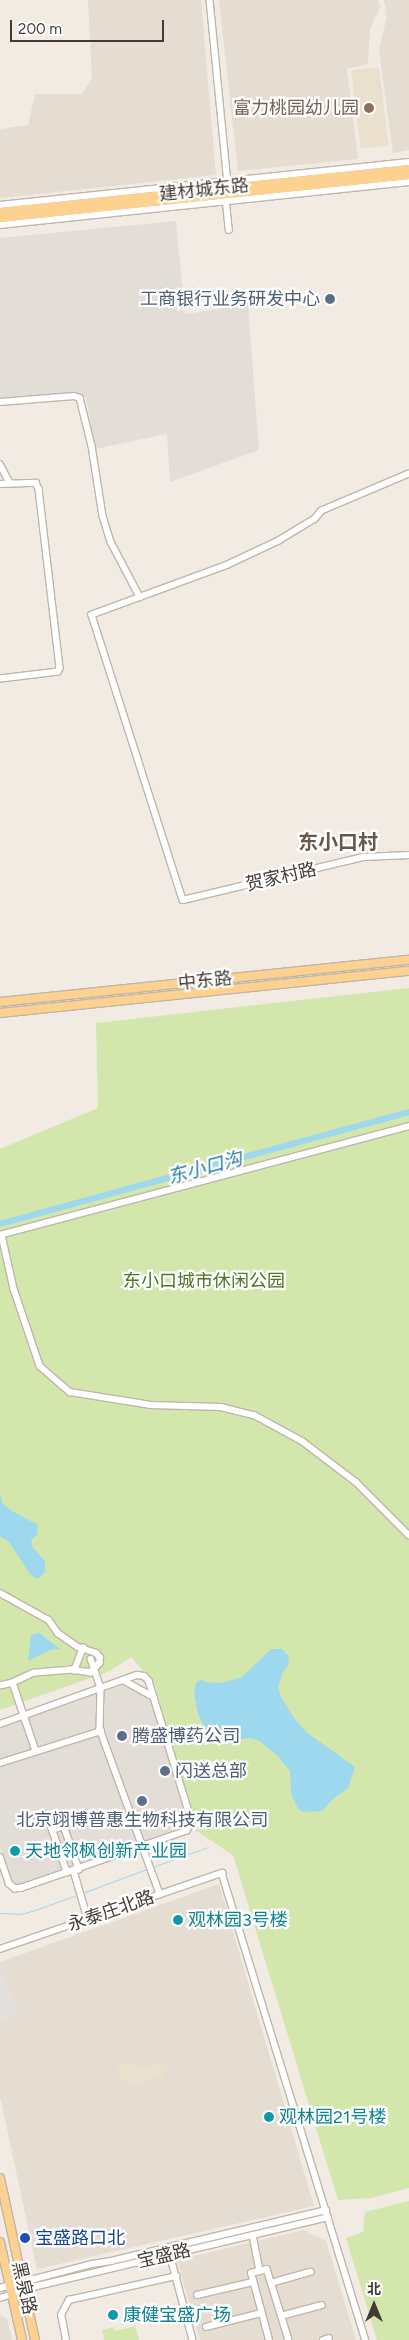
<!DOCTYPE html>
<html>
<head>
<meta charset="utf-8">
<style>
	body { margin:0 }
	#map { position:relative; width:409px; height:2340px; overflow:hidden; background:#f1ebe3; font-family:Figtree,"Noto Sans SC",sans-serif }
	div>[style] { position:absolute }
	.residential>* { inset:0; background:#e5ddd1 }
	.industrial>* { inset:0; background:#e3ddd8 }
	.education>* { inset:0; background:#ebdfcd; transform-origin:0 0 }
	.green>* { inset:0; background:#d3e6ab }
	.parking>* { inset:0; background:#e2dfdc }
	.water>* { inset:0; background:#9ed8ef }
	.stream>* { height:1px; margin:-0.5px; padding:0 0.5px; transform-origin:0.5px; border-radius:0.5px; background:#9ed8ef }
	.canal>* { height:5.5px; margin:-2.75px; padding:0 2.75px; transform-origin:2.75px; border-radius:2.75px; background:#9ed8ef }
	.roads { filter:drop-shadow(1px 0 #c0b5a9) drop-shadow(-1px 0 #c0b5a9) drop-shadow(0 1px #c0b5a9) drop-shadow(0 -1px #c0b5a9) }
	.minor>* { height:5.5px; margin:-2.75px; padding:0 2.75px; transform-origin:2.75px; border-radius:2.75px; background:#fff }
	.major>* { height:8px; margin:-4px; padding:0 4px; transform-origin:4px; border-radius:4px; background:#fdd190 }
	.dots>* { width:14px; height:14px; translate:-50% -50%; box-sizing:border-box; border:2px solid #fff; border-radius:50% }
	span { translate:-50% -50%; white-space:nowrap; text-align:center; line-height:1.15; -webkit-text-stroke:4.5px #fff; paint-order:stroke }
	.education-label { font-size:18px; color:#785e54 }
	.right { translate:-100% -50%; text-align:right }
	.street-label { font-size:18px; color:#433b33 }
	.service-label { font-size:18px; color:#4e5e75 }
	.left { translate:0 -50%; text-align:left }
	.park-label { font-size:18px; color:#4e7428 }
	.culture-label { font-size:18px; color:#0d838f }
	.transit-label { font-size:18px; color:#164399 }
	.water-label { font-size:19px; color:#2b7b9d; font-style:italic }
	.quarter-label { font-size:20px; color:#66584b; font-weight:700 }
	.north { position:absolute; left:349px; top:2280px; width:50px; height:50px; -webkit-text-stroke:4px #fff; paint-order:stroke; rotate:0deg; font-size:14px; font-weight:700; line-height:20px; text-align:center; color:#433b33 }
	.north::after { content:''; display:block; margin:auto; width:18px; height:22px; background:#433b33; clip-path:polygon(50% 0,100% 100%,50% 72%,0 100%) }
	.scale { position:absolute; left:10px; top:20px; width:154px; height:22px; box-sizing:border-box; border:2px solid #433b33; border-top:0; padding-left:6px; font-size:15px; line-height:18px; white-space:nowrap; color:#433b33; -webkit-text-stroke:4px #fff; paint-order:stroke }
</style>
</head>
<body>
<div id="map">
	<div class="residential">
		<div style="clip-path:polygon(88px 0,201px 0,216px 175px,0 198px,0 129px,28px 125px,35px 94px,82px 94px,92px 78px)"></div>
		<div style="clip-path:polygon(219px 0,378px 0,380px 7px,370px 29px,368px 64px,347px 69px,358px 159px,238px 171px)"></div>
		<div style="clip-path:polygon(384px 0,409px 0,409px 150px,393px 153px,379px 50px,387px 16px)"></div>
		<div style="clip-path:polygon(219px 1884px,314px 2206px,37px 2269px,0 2096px,0 1962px)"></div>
		<div style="clip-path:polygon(304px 2230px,326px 2241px,356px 2340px,200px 2340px,177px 2260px)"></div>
		<div style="clip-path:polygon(0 2315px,7px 2318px,12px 2340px,0 2340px)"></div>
	</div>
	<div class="industrial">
		<div style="clip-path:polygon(176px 221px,185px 314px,248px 305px,259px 450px,170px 482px,167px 434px,95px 449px,86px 397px,0 405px,0 238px)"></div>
		<div style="clip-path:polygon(126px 1684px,150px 1697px,189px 1822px,185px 1828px,21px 1886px,12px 1883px,0 1847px,0 1728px)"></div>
	</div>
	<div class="education">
		<div style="left:379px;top:67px;width:79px;height:28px;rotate:83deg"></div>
		<div style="clip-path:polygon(131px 2062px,132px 2064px,137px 2063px,139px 2069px,167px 2062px,168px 2070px,162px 2072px,163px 2077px,127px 2085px,126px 2080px,121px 2081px,117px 2065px)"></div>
	</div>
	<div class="green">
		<div style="clip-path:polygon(409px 988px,409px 2188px,371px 2198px,338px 2200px,233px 1855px,195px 1830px,155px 1685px,131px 1657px,110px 1671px,0 1710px,0 1149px,98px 1108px,96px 1023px)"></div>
		<div style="clip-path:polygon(409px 2201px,409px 2340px,377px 2340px,346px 2238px,363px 2232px,365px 2212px)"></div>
		<div style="clip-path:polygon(135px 2326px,139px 2340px,104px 2340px,102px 2330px,114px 2327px,115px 2331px)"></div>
	</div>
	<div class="parking">
		<div style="clip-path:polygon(0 1966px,18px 2015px,0 2021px)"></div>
	</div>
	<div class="water">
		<div style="clip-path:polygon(0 1494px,3px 1504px,12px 1511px,38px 1525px,37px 1535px,31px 1540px,33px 1548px,45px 1561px,45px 1572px,38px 1579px,30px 1574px,9px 1542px,0 1536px)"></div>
		<div style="clip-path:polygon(39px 1633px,60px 1649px,50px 1650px,28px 1661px,31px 1635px)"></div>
		<div style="clip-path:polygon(271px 1649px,282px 1649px,288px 1655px,289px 1664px,283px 1672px,278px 1686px,280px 1695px,294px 1718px,306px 1732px,355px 1767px,348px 1788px,333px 1799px,322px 1811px,304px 1812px,298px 1809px,291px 1794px,290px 1771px,278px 1756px,258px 1740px,250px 1738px,236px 1740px,222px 1730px,212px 1730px,204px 1726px,198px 1714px,194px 1694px,196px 1683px,201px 1679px,206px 1682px,221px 1683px,242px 1677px)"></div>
	</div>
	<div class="stream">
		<div style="left:155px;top:1866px;width:56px;rotate:-19.7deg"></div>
		<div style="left:85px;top:1892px;width:66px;rotate:-20.4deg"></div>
		<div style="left:0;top:1913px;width:20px;rotate:3deg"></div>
		<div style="left:20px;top:1914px;width:12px;rotate:-14deg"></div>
		<div style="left:32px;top:1911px;width:48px;rotate:-19.6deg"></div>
	</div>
	<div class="canal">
		<div style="left:0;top:1224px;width:424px;rotate:-15.3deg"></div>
	</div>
	<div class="roads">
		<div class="minor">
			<div style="left:210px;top:0;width:185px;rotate:84.4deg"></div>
			<div style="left:226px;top:199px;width:31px;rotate:84deg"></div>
			<div style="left:0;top:205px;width:411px;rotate:-6deg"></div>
			<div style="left:0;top:225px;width:411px;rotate:-6deg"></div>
			<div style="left:0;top:402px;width:74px;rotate:-4.6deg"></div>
			<div style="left:74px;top:396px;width:6px;rotate:18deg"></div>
			<div style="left:80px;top:398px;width:49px;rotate:76deg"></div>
			<div style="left:92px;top:446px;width:71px;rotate:81.1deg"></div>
			<div style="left:103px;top:516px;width:27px;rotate:73deg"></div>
			<div style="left:111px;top:542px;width:62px;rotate:62.2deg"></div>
			<div style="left:0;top:464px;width:21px;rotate:62deg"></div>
			<div style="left:409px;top:474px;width:95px;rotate:157deg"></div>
			<div style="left:322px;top:511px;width:11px;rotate:131deg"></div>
			<div style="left:315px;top:519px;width:42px;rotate:148.6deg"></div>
			<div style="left:279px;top:541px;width:56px;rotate:154.8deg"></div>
			<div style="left:228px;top:565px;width:145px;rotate:159.8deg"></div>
			<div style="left:92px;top:615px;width:299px;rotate:72.3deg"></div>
			<div style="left:183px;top:900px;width:186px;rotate:-13.4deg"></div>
			<div style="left:364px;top:857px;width:45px;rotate:-2.5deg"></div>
			<div style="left:0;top:484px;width:36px;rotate:-2deg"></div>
			<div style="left:36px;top:483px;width:7px;rotate:63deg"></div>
			<div style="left:39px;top:489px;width:180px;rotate:83.3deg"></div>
			<div style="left:60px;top:668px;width:4px;rotate:117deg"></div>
			<div style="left:58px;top:672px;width:58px;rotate:173.1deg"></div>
			<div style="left:0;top:1235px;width:423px;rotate:-14.9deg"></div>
			<div style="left:2px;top:1235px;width:55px;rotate:77.5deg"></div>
			<div style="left:14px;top:1289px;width:81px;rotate:71.3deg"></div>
			<div style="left:40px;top:1366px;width:40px;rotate:41deg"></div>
			<div style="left:70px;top:1392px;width:82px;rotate:9.1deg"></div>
			<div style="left:151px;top:1405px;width:70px;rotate:1.6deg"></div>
			<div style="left:221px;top:1407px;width:34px;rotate:14deg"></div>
			<div style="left:254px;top:1415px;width:55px;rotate:28.4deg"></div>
			<div style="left:302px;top:1441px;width:68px;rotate:37.2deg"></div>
			<div style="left:356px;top:1482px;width:75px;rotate:45deg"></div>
			<div style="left:0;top:1593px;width:56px;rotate:28.9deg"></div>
			<div style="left:49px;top:1620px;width:16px;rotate:55deg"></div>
			<div style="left:58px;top:1633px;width:24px;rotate:35deg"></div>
			<div style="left:78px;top:1647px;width:19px;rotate:18deg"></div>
			<div style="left:96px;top:1653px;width:6px;rotate:45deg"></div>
			<div style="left:100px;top:1657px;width:6px;rotate:90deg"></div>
			<div style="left:100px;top:1663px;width:13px;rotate:132deg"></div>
			<div style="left:91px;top:1673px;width:19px;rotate:-171deg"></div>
			<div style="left:72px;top:1670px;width:38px;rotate:175deg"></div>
			<div style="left:34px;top:1673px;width:23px;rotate:155deg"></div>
			<div style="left:13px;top:1683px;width:13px;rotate:167deg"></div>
			<div style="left:91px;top:1659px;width:31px;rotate:71deg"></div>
			<div style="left:101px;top:1688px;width:41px;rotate:91.4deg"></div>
			<div style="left:100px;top:1729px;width:176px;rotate:70deg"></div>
			<div style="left:74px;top:1671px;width:25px;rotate:-69deg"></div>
			<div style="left:123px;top:1680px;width:35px;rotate:29deg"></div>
			<div style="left:13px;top:1683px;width:72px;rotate:71.3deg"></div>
			<div style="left:0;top:1724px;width:145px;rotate:-19.7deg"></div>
			<div style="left:137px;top:1675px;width:7px;rotate:8deg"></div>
			<div style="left:144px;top:1676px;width:7px;rotate:45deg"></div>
			<div style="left:149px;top:1681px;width:147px;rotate:73deg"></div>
			<div style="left:192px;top:1822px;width:10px;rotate:119deg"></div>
			<div style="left:187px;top:1831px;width:175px;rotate:160.9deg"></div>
			<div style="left:22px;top:1888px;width:7px;rotate:172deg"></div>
			<div style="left:15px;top:1889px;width:8px;rotate:-140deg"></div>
			<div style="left:9px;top:1884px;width:28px;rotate:-109deg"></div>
			<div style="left:0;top:1763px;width:106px;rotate:-17.6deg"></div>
			<div style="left:74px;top:1871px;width:50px;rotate:73.7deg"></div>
			<div style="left:67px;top:1873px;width:46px;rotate:-109.2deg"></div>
			<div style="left:52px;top:1830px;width:13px;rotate:-18deg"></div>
			<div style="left:64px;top:1826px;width:46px;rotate:70.8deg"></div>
			<div style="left:0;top:1949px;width:235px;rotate:-18.9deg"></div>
			<div style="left:222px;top:1873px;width:489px;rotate:72.9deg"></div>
			<div style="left:253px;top:2235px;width:37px;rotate:79deg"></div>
			<div style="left:170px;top:2254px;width:89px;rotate:75deg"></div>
			<div style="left:271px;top:2283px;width:41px;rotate:-15.8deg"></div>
			<div style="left:0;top:2288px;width:95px;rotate:-14.6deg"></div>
			<div style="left:92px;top:2264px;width:19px;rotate:-9deg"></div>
			<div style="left:111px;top:2261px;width:221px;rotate:-13.3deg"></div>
			<div style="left:197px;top:2295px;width:57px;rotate:-13.1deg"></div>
			<div style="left:0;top:2298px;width:39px;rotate:-18deg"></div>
			<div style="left:37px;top:2286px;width:299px;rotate:-13.3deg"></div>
			<div style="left:281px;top:2316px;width:42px;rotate:-15deg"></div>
			<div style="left:206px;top:2327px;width:57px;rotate:-14.3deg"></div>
			<div style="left:66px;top:2340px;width:25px;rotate:-101deg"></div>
			<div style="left:61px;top:2315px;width:17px;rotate:-62deg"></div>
			<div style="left:69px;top:2300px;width:110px;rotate:-12.6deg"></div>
			<div style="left:269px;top:2340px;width:69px;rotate:-105deg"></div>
			<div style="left:251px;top:2273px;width:16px;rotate:-14deg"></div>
			<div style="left:267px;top:2269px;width:74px;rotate:72.8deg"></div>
			<div style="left:323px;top:2340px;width:6px;rotate:-18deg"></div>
		</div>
		<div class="major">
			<div style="left:0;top:212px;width:411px;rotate:-6deg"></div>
			<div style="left:0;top:218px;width:411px;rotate:-6deg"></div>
			<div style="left:0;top:1002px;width:411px;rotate:-5.9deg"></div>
			<div style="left:0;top:1013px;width:411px;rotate:-5.9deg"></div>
			<div style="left:0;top:2178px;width:166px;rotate:77.8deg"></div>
			<div style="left:0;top:2242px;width:100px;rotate:77.3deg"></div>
		</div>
	</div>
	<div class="dots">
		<div style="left:369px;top:108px;background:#8d6e63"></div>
		<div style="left:330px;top:299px;background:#5c6f8a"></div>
		<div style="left:122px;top:1736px;background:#5c6f8a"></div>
		<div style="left:165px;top:1771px;background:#5c6f8a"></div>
		<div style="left:142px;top:1801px;background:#5c6f8a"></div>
		<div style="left:15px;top:1851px;background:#0f9aa8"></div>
		<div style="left:178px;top:1920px;background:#0f9aa8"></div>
		<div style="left:269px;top:2117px;background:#0f9aa8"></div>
		<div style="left:25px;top:2238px;background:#1a4fb4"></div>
		<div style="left:113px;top:2315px;background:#0f9aa8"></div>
	</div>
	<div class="education-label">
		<span class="right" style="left:359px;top:108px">富力桃园幼儿园</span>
	</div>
	<div class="street-label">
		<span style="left:204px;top:190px;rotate:-6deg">建材城东路</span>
		<span style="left:281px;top:877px;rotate:-13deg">贺家村路</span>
		<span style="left:205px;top:981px;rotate:-6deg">中东路</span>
		<span style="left:111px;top:1911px;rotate:-19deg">永泰庄北路</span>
		<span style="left:164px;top:2256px;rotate:-13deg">宝盛路</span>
		<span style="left:24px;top:2288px;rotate:77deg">黑泉路</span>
	</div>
	<div class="service-label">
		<span class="right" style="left:320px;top:299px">工商银行业务研发中心</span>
		<span class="left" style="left:132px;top:1736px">腾盛博药公司</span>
		<span class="left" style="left:175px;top:1771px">闪送总部</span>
		<span style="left:142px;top:1820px">北京翊博普惠生物科技有限公司</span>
	</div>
	<div class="park-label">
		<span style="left:204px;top:1281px">东小口城市休闲公园</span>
	</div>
	<div class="culture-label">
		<span class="left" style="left:25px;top:1851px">天地邻枫创新产业园</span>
		<span class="left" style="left:188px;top:1920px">观林园3号楼</span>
		<span class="left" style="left:279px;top:2117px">观林园21号楼</span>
		<span class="left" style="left:123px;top:2315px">康健宝盛广场</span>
	</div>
	<div class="transit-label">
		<span class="left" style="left:35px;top:2238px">宝盛路口北</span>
	</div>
	<div class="water-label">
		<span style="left:205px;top:1168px;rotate:-15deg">东小口沟</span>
	</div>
	<div class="quarter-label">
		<span style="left:338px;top:842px">东小口村</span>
	</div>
	<div class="north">北</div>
	<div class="scale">200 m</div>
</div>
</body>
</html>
